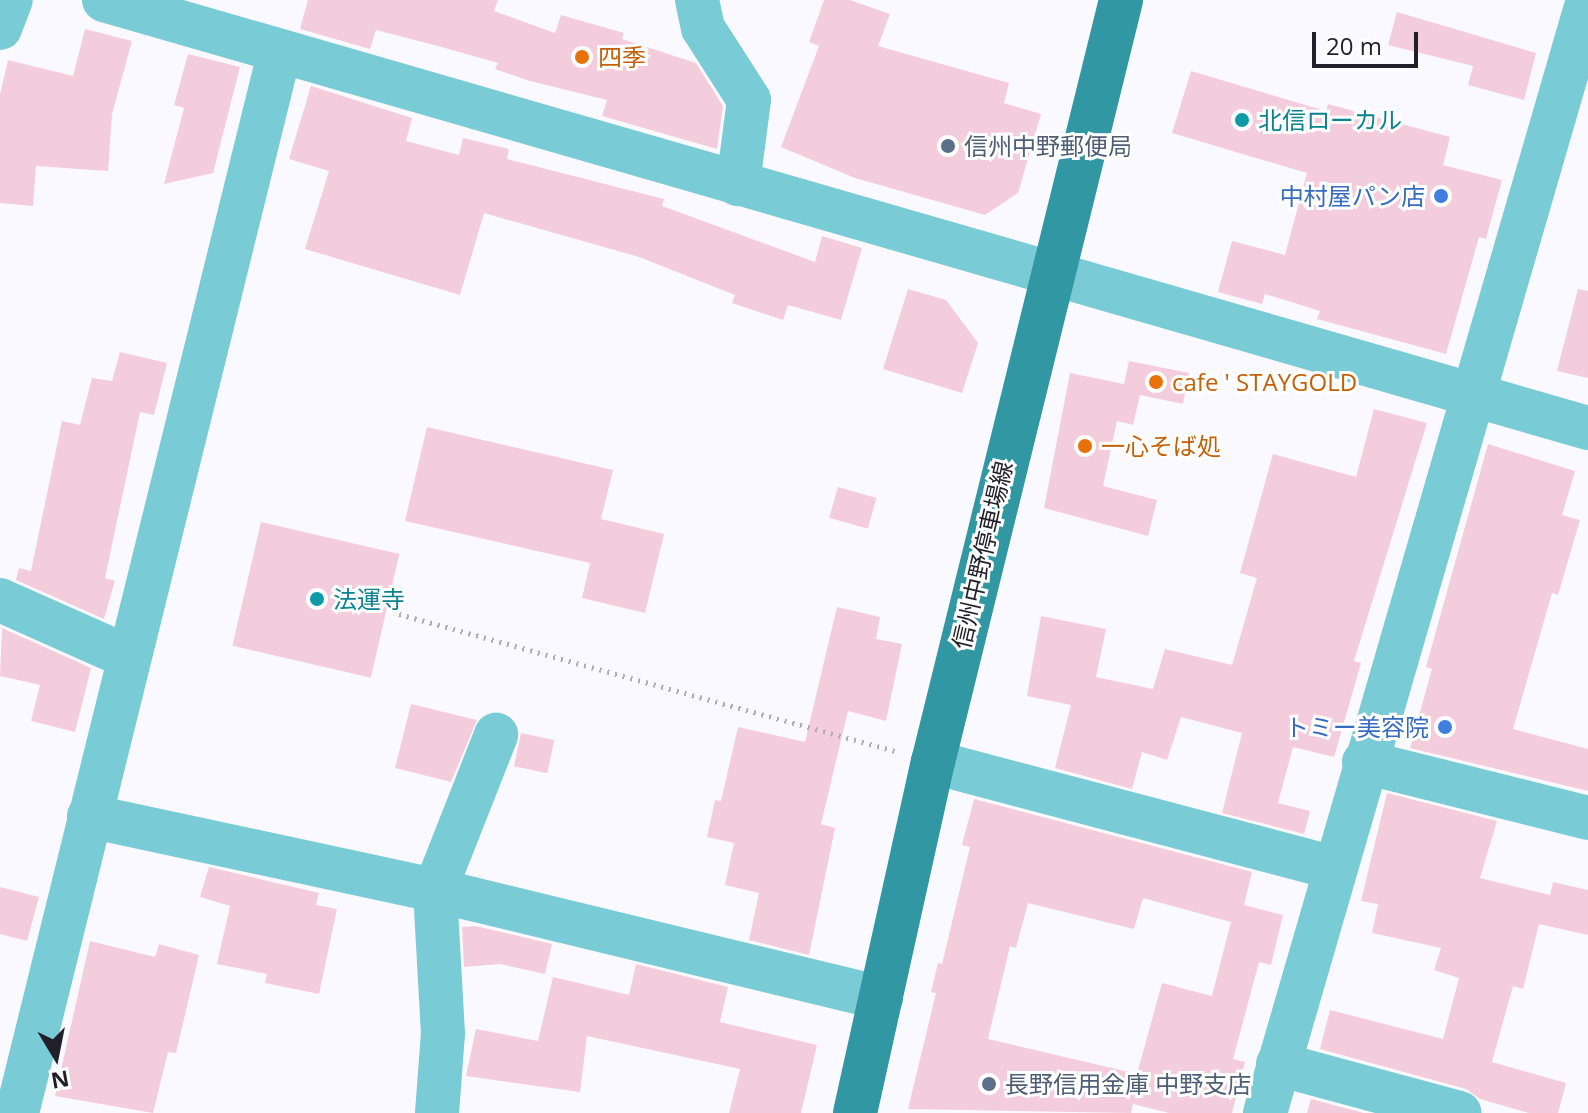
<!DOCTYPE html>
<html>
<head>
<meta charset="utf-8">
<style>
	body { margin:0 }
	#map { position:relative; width:1588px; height:1113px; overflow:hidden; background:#faf9ff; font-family:"Open Sans","Noto Sans JP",sans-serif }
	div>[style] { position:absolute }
	.building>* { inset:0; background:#f4cddc; transform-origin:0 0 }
	.path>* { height:5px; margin-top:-2.5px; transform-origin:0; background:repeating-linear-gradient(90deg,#afadb5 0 2px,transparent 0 8px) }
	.minor>* { height:44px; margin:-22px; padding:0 22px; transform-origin:22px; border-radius:22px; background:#79cbd6 }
	.major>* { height:44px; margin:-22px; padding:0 22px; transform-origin:22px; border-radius:22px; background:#3097a3 }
	.dots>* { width:22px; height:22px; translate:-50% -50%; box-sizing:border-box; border:4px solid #fff; border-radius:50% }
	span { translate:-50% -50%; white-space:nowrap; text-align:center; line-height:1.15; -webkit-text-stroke:6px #fff; paint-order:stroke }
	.food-label { font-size:24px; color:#c56008 }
	.left { translate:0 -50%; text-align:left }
	.culture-label { font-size:24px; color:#0d838f }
	.service-label { font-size:24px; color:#4e5e75 }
	.shop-label { font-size:24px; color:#366cbe }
	.right { translate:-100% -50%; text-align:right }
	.street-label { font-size:24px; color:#211f2a }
	.north { position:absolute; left:16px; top:1017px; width:80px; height:80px; -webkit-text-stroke:6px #fff; paint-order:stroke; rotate:170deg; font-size:22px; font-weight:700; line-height:32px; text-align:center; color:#211f2a }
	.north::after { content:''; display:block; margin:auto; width:28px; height:36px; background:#211f2a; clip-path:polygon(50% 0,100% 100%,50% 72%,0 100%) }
	.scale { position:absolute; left:1312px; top:32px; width:106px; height:36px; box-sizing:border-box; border:4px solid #211f2a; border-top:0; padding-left:10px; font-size:24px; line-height:28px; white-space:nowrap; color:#211f2a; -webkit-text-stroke:6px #fff; paint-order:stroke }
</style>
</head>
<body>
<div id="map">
	<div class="building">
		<div style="clip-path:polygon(308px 0,498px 0,494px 11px,555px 33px,561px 15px,624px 33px,622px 39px,696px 63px,723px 106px,717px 149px,602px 116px,607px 100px,530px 81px,495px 69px,498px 63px,438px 46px,376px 30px,370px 49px,300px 29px)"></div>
		<div style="clip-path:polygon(824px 0,850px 0,890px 14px,878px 46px,1009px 83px,1004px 103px,1041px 114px,1018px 193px,985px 215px,855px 178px,781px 147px,819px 46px,809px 42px)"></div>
		<div style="clip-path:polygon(1397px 12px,1536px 53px,1524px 100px,1468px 85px,1473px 66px,1388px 45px)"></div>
		<div style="clip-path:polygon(85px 29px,132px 41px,112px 114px,108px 171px,36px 166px,33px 206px,0 203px,0 95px,8px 60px,73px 76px)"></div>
		<div style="clip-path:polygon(188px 54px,240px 67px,213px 173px,164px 184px,184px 108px,174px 105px)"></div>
		<div style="clip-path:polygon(1191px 71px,1326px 111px,1328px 104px,1450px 137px,1443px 165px,1502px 180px,1486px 239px,1479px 237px,1446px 354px,1317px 319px,1320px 311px,1265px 294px,1262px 304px,1218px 292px,1232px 241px,1285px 255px,1307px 173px,1172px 133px)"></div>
		<div style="clip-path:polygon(311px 86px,412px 118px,406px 141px,459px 155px,463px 138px,509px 149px,507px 159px,664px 199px,662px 206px,815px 262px,822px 236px,862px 248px,841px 320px,788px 305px,783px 320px,732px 303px,735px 295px,639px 257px,484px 213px,460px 295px,305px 249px,329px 171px,289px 159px)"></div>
		<div style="clip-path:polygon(908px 289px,946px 300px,978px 343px,962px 393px,883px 369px)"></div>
		<div style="clip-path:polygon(1578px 289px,1588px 291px,1588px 378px,1557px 371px)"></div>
		<div style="clip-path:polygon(120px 352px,167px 363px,154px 415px,140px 412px,105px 578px,115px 581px,104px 619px,16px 580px,19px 568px,31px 571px,62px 421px,80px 425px,92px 378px,112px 381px)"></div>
		<div style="clip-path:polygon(1129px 361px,1189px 373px,1183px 404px,1140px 395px,1133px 425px,1117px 421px,1103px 486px,1157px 500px,1148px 536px,1044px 508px,1070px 373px,1124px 384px)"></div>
		<div style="clip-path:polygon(1374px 409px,1427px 423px,1354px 661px,1361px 663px,1334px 757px,1293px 747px,1278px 803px,1310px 811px,1304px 834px,1222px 813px,1242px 733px,1181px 717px,1167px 760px,1142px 752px,1132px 789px,1055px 768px,1071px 705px,1027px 696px,1041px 616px,1106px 629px,1096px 677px,1153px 689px,1165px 649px,1232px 665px,1257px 578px,1240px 573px,1273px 454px,1356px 477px)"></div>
		<div style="clip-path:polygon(427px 427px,613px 470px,601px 519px,664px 534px,645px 613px,582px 598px,590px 563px,405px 521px)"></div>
		<div style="clip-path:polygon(1488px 444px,1575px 471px,1562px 515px,1580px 520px,1558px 595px,1552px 593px,1513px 729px,1588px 749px,1588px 791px,1410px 748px,1432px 669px,1426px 667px)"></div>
		<div style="left:838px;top:487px;width:40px;height:32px;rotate:16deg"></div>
		<div style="left:261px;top:522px;width:142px;height:127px;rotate:13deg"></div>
		<div style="clip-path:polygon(837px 607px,880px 617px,876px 639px,902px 644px,886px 721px,848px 711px,821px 824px,835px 828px,809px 955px,749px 940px,759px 893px,725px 885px,734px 843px,707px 837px,715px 800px,721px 801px,738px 727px,805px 742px)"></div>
		<div style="clip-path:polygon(2px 628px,91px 668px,75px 732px,31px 721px,40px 685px,0 676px)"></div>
		<div style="clip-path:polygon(411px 704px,477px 720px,451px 782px,395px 768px)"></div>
		<div style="left:521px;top:733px;width:34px;height:34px;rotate:12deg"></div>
		<div style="clip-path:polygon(1387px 793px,1497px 821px,1480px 878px,1550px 895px,1553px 882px,1588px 890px,1588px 935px,1539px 924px,1523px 989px,1513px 986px,1492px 1062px,1566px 1083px,1558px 1113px,1529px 1113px,1480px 1099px,1466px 1089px,1320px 1049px,1330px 1010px,1443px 1039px,1459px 978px,1434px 970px,1441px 948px,1372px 933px,1378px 904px,1361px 901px)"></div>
		<div style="clip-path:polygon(evenodd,974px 799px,1252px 872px,1244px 905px,1283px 915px,1271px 965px,1259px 962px,1233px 1059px,1245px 1062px,1232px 1113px,1169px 1113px,1133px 1104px,1131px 1113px,908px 1109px,936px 993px,931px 992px,938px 963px,942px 964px,970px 847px,962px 845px,974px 799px,1143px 898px,1231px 922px,1212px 996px,1162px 983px,1137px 1074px,988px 1039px,1010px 946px,1016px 948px,1028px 903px,1134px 929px,1143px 898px)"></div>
		<div style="clip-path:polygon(209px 867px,319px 893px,316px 905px,337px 909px,319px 994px,265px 983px,267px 974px,217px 964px,230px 906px,200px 897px)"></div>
		<div style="clip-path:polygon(0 887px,39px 897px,27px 941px,0 934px)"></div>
		<div style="clip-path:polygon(476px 926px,552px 944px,545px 974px,500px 964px,464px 967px,462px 927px)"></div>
		<div style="clip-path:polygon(90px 941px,155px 957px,159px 944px,199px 955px,176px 1053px,168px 1052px,153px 1113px,55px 1096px)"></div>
		<div style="clip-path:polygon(636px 964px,728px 987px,720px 1022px,817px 1045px,801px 1113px,729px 1113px,740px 1069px,587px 1036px,580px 1092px,466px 1076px,476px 1029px,538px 1041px,553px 977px,629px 995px)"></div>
		<div style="clip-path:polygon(1311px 1099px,1364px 1113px,1307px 1113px)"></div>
	</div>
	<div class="path">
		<div style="left:399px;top:614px;width:515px;rotate:15.44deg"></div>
	</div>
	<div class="minor">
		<div style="left:104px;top:0;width:1544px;rotate:16.09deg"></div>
		<div style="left:697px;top:0;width:29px;rotate:78deg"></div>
		<div style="left:703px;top:28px;width:85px;rotate:57.4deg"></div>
		<div style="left:749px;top:100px;width:85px;rotate:97.5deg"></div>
		<div style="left:0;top:28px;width:30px;rotate:-69deg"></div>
		<div style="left:0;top:600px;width:140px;rotate:24deg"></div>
		<div style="left:933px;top:762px;width:414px;rotate:14.8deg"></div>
		<div style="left:1364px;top:762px;width:231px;rotate:14deg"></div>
		<div style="left:89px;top:816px;width:354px;rotate:12.1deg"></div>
		<div style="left:435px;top:890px;width:459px;rotate:13.6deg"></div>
		<div style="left:1278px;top:1064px;width:188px;rotate:15.1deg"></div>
		<div style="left:17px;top:1113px;width:1091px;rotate:-76.1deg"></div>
		<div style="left:437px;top:1113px;width:79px;rotate:-85.7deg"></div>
		<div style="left:443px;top:1034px;width:144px;rotate:-93.2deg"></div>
		<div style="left:435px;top:890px;width:167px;rotate:-68.5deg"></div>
		<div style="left:1265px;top:1113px;width:1159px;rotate:-73.82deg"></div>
	</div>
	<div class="major">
		<div style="left:855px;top:1113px;width:360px;rotate:-77.5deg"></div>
		<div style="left:933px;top:762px;width:785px;rotate:-76.14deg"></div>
	</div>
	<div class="dots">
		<div style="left:582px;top:57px;background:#e8710a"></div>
		<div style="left:1242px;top:120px;background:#0f9aa8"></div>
		<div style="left:948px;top:146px;background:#5c6f8a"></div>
		<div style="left:1441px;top:196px;background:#3f7fe0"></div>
		<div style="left:1156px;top:382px;background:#e8710a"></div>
		<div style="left:1085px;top:446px;background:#e8710a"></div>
		<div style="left:317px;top:599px;background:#0f9aa8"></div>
		<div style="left:1445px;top:727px;background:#3f7fe0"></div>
		<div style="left:989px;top:1084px;background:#5c6f8a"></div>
	</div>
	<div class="food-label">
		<span class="left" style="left:598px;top:57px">四季</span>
		<span class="left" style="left:1172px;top:382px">cafe ' STAYGOLD</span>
		<span class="left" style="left:1101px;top:446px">一心そば処</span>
	</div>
	<div class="culture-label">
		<span class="left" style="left:1258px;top:120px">北信ローカル</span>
		<span class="left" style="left:333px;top:599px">法運寺</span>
	</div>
	<div class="service-label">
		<span class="left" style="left:964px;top:146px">信州中野郵便局</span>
		<span class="left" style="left:1005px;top:1084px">長野信用金庫 中野支店</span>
	</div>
	<div class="shop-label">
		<span class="right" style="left:1425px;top:196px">中村屋パン店</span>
		<span class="right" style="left:1429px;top:727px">トミー美容院</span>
	</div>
	<div class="street-label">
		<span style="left:982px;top:555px;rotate:-77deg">信州中野停車場線</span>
	</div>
	<div class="north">N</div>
	<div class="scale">20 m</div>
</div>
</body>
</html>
